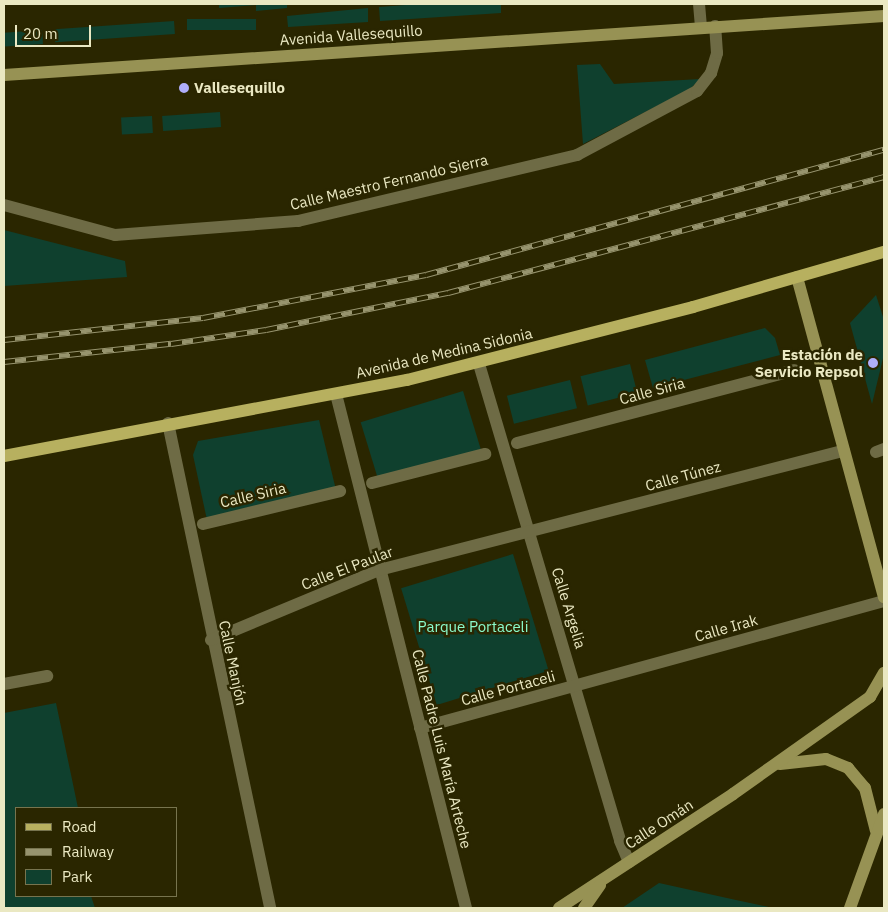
<!DOCTYPE html>
<html>
<head>
<meta charset="utf-8">
<style>
	body { margin:0 }
	#map { position:relative; width:888px; height:912px; overflow:hidden; background:#2a2600; font-family:"IBM Plex Sans",sans-serif }
	div>[style] { position:absolute }
	.green>* { inset:0; background:#0f402e; transform-origin:0 0 }
	.street>* { height:12px; margin:-6px; padding:0 6px; transform-origin:6px; border-radius:6px; background:#6e6b45 }
	.secondary>* { height:12px; margin:-6px; padding:0 6px; transform-origin:6px; border-radius:6px; background:#979254 }
	.primary>* { height:12px; margin:-6px; padding:0 6px; transform-origin:6px; border-radius:6px; background:#b7b05f }
	.rail>* { height:5.5px; margin-top:-2.75px; transform-origin:0; background:repeating-linear-gradient(90deg,#2a2600 0 11px,#97946e 0 22px); box-sizing:border-box; border-block:1px solid #97946e }
	.dots>* { width:14px; height:14px; translate:-50% -50%; box-sizing:border-box; border:2px solid #2a2600; border-radius:50% }
	span { translate:-50% -50%; white-space:nowrap; text-align:center; line-height:1.15; -webkit-text-stroke:5px #2a2600; paint-order:stroke }
	.street-label { font-size:15px; color:#eae8c2 }
	.poi-label { font-size:15px; color:#eae8c2; font-weight:700 }
	.left { translate:0 -50%; text-align:left }
	.right { translate:-100% -50%; text-align:right }
	.park-label { font-size:15px; color:#8bfacb }
	.frame { position:absolute; inset:0; border:5px solid #eae8c2; pointer-events:none }
	.legend { position:absolute; left:15px; top:807px; width:162px; height:90px; box-sizing:border-box; background:#2a2600; border:1px solid #77744e; margin:0; padding:6px 9px; list-style:none; font-size:15px; color:#eae8c2 }
	.legend li { display:flex; align-items:center; gap:10px; height:25px }
	.legend b { width:25px; border:1px solid #77744e }
	.scale { position:absolute; left:15px; top:25px; width:76px; height:22px; box-sizing:border-box; border:2px solid #eae8c2; border-top:0; padding-left:6px; font-size:15px; line-height:18px; white-space:nowrap; color:#eae8c2; -webkit-text-stroke:4px #2a2600; paint-order:stroke }
</style>
</head>
<body>
<div id="map">
	<div class="green">
		<div style="clip-path:polygon(219px 4px,287px 4px,287px 8px,256px 11px,256px 5px,219px 8px)"></div>
		<div style="clip-path:polygon(419px 4px,501px 4px,501px 13px,380px 21px,379px 7px)"></div>
		<div style="clip-path:polygon(368px 8px,368px 22px,288px 27px,287px 16px)"></div>
		<div style="left:256px;top:19px;width:11px;height:69px;rotate:90deg"></div>
		<div style="left:174px;top:21px;width:13px;height:120px;rotate:86deg"></div>
		<div style="left:42px;top:30px;width:14px;height:38px;rotate:86deg"></div>
		<div style="clip-path:polygon(600px 64px,614px 84px,700px 79px,690px 89px,583px 144px,577px 65px)"></div>
		<div style="left:220px;top:112px;width:15px;height:58px;rotate:86deg"></div>
		<div style="left:152px;top:116px;width:17px;height:31px;rotate:87deg"></div>
		<div style="clip-path:polygon(4px 230px,125px 261px,127px 277px,4px 286px)"></div>
		<div style="clip-path:polygon(876px 295px,884px 320px,884px 354px,872px 404px,850px 323px)"></div>
		<div style="clip-path:polygon(765px 328px,775px 338px,780px 355px,653px 388px,645px 360px)"></div>
		<div style="left:630px;top:364px;width:30px;height:51px;rotate:76deg"></div>
		<div style="left:570px;top:380px;width:29px;height:65px;rotate:76deg"></div>
		<div style="left:463px;top:391px;width:65px;height:107px;rotate:73deg"></div>
		<div style="clip-path:polygon(319px 420px,336px 490px,207px 520px,193px 455px,198px 441px)"></div>
		<div style="left:513px;top:554px;width:122px;height:117px;rotate:73deg"></div>
		<div style="clip-path:polygon(56px 703px,78px 808px,16px 808px,16px 896px,91px 896px,95px 908px,4px 908px,4px 713px)"></div>
		<div style="clip-path:polygon(659px 883px,736px 900px,773px 908px,622px 908px)"></div>
	</div>
	<div class="street">
		<div style="left:699px;top:4px;width:23px;rotate:85deg"></div>
		<div style="left:4px;top:205px;width:115px;rotate:15.1deg"></div>
		<div style="left:115px;top:235px;width:184px;rotate:-4.4deg"></div>
		<div style="left:298px;top:221px;width:287px;rotate:-13.3deg"></div>
		<div style="left:577px;top:155px;width:136px;rotate:-28.1deg"></div>
		<div style="left:697px;top:91px;width:23px;rotate:-52deg"></div>
		<div style="left:711px;top:73px;width:21px;rotate:-73deg"></div>
		<div style="left:717px;top:53px;width:27px;rotate:-94deg"></div>
		<div style="left:479px;top:364px;width:497px;rotate:73.5deg"></div>
		<div style="left:620px;top:841px;width:23px;rotate:67deg"></div>
		<div style="left:336px;top:394px;width:530px;rotate:75.81deg"></div>
		<div style="left:168px;top:423px;width:496px;rotate:78.1deg"></div>
		<div style="left:517px;top:443px;width:287px;rotate:-14.7deg"></div>
		<div style="left:876px;top:452px;width:9px;rotate:-21deg"></div>
		<div style="left:372px;top:483px;width:117px;rotate:-14.4deg"></div>
		<div style="left:203px;top:524px;width:141px;rotate:-13.5deg"></div>
		<div style="left:211px;top:640px;width:182px;rotate:-22.6deg"></div>
		<div style="left:379px;top:570px;width:480px;rotate:-14.4deg"></div>
		<div style="left:4px;top:684px;width:44px;rotate:-10.5deg"></div>
		<div style="left:420px;top:728px;width:481px;rotate:-15.3deg"></div>
	</div>
	<div class="secondary">
		<div style="left:4px;top:75px;width:882px;rotate:-3.84deg"></div>
		<div style="left:797px;top:277px;width:332px;rotate:74.8deg"></div>
		<div style="left:780px;top:764px;width:46px;rotate:-6.2deg"></div>
		<div style="left:826px;top:759px;width:24px;rotate:22deg"></div>
		<div style="left:848px;top:768px;width:26px;rotate:50deg"></div>
		<div style="left:865px;top:788px;width:44px;rotate:75.7deg"></div>
		<div style="left:559px;top:908px;width:208px;rotate:-33.2deg"></div>
		<div style="left:733px;top:794px;width:168px;rotate:-35.3deg"></div>
		<div style="left:870px;top:697px;width:28px;rotate:-60deg"></div>
		<div style="left:584px;top:908px;width:28px;rotate:-55deg"></div>
		<div style="left:850px;top:908px;width:100px;rotate:-70.1deg"></div>
	</div>
	<div class="primary">
		<div style="left:4px;top:456px;width:410px;rotate:-10.7deg"></div>
		<div style="left:407px;top:380px;width:295px;rotate:-14.3deg"></div>
		<div style="left:693px;top:307px;width:199px;rotate:-16.1deg"></div>
	</div>
	<div class="rail">
		<div style="left:4px;top:340px;width:200px;rotate:-6.3deg"></div>
		<div style="left:203px;top:318px;width:227px;rotate:-10.9deg"></div>
		<div style="left:426px;top:275px;width:475px;rotate:-15.3deg"></div>
		<div style="left:4px;top:362px;width:168px;rotate:-6.2deg"></div>
		<div style="left:171px;top:344px;width:96px;rotate:-8.4deg"></div>
		<div style="left:266px;top:330px;width:186px;rotate:-11.5deg"></div>
		<div style="left:448px;top:293px;width:451px;rotate:-14.9deg"></div>
	</div>
	<div class="dots">
		<div style="left:184px;top:88px;background:#afaefa"></div>
		<div style="left:873px;top:363px;background:#afaefa"></div>
	</div>
	<div class="street-label">
		<span style="left:351px;top:35px;rotate:-4deg">Avenida Vallesequillo</span>
		<span style="left:389px;top:182px;rotate:-13deg">Calle Maestro Fernando Sierra</span>
		<span style="left:444px;top:353px;rotate:-13deg">Avenida de Medina Sidonia</span>
		<span style="left:652px;top:391px;rotate:-15deg">Calle Siria</span>
		<span style="left:683px;top:476px;rotate:-15deg">Calle Túnez</span>
		<span style="left:253px;top:495px;rotate:-13deg">Calle Siria</span>
		<span style="left:347px;top:568px;rotate:-21deg">Calle El Paular</span>
		<span style="left:569px;top:608px;rotate:73deg">Calle Argelia</span>
		<span style="left:726px;top:628px;rotate:-16deg">Calle Irak</span>
		<span style="left:233px;top:663px;rotate:78deg">Calle Manjón</span>
		<span style="left:508px;top:688px;rotate:-15deg">Calle Portaceli</span>
		<span style="left:442px;top:749px;rotate:76deg">Calle Padre Luis María Arteche</span>
		<span style="left:659px;top:824px;rotate:-33deg">Calle Omán</span>
	</div>
	<div class="poi-label">
		<span class="left" style="left:194px;top:88px">Vallesequillo</span>
		<span class="right" style="left:863px;top:363px">Estación de<br>Servicio Repsol</span>
	</div>
	<div class="park-label">
		<span style="left:473px;top:627px">Parque Portaceli</span>
	</div>
	<div class="frame"></div>
	<ul class="legend">
	<li><b style="height:6px;background:#b7b05f"></b>Road</li>
	<li><b style="height:6px;background:#97946e"></b>Railway</li>
	<li><b style="height:14px;background:#0f402e"></b>Park</li>
	</ul>
	<div class="scale">20 m</div>
</div>
</body>
</html>
